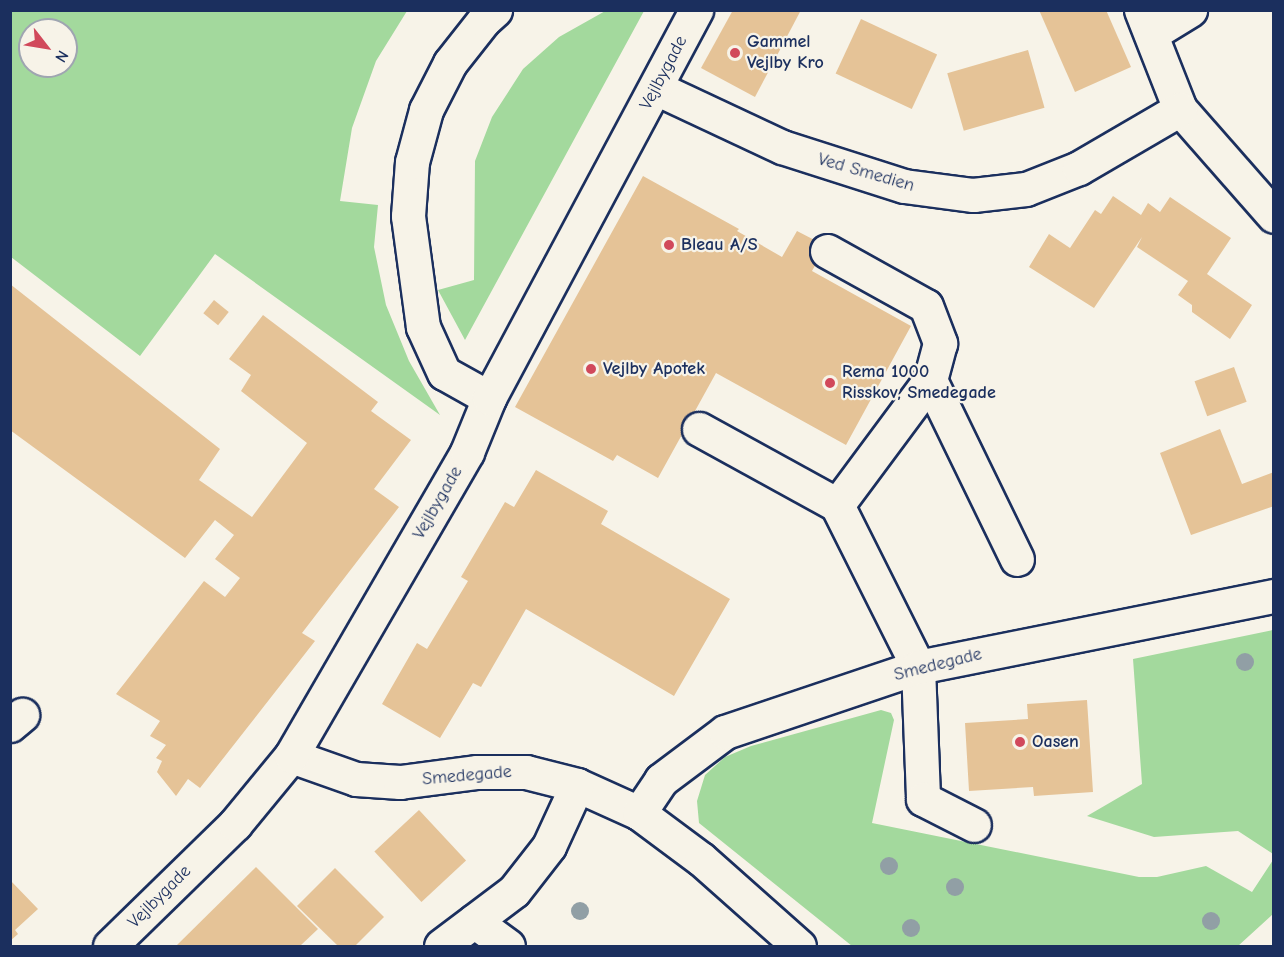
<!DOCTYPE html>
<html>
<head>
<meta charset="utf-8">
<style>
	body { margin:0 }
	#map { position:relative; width:1284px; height:957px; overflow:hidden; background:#f7f3e8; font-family:"Comic Neue",sans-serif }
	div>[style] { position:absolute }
	.green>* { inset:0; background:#a3d99d }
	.building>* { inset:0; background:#e5c397; transform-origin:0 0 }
	.roads { filter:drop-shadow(2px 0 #1b2f5e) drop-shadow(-2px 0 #1b2f5e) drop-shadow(0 2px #1b2f5e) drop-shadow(0 -2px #1b2f5e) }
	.minor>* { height:33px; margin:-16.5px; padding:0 16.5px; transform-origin:16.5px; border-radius:16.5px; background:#f7f3e8 }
	.trees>* { width:18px; height:18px; margin:-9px; border-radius:50%; background:#919fa5 }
	.dots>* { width:16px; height:16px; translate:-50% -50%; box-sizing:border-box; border:3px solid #f7f3e8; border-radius:50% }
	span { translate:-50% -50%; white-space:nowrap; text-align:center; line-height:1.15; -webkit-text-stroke:4.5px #f7f3e8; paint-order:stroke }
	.poi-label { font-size:18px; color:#1b2f5e; font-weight:700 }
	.left { translate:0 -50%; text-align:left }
	.street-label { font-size:18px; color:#1b2f5e }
	.frame { position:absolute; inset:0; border:12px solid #1b2f5e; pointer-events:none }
	.north { position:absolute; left:18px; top:18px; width:60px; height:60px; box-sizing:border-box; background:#f7f3e8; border:2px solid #9fa5b1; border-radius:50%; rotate:121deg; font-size:16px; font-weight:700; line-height:24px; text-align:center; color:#1b2f5e }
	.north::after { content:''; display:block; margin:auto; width:21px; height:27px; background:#d1495b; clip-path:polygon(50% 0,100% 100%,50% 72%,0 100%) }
</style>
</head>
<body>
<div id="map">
	<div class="green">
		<div style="clip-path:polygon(evenodd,11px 10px,407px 11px,376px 61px,352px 128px,340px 201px,378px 205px,374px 247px,386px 305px,409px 361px,440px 415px,215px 254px,140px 356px,11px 257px,11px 10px,30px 30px,66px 30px,66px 66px,30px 66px,30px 30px)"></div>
		<div style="clip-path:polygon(607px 10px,644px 11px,465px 340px,438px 290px,474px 280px,475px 161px,492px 117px,523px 69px,559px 37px)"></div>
		<div style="clip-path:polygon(1273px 630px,1273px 854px,1238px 831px,1154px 837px,1087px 816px,1142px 784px,1133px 659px)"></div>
		<div style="clip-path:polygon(881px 710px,891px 713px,894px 720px,872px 823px,1139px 877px,1157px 877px,1206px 866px,1252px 892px,1273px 860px,1273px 914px,1238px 946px,852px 946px,699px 823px,697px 801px,705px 775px,725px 757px,751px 746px)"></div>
	</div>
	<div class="building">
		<div style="clip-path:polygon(733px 10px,801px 10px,755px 97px,701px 68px)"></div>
		<div style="clip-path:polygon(1039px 10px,1106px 10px,1131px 67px,1075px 92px)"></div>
		<div style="left:861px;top:19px;width:84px;height:60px;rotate:25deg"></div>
		<div style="left:1028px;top:50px;width:60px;height:84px;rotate:74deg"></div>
		<div style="clip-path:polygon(643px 176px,739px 229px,737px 231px,782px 257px,797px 231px,826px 246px,812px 271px,911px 326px,846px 445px,716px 373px,658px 478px,617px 455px,613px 461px,515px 407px)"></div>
		<div style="clip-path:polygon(1113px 196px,1141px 215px,1148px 203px,1160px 212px,1170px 197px,1231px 238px,1207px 274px,1252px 305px,1230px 339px,1192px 312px,1192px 305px,1178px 295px,1188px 281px,1137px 247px,1142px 237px,1094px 308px,1029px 267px,1049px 234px,1070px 248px,1095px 210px,1101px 214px)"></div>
		<div style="clip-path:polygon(10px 284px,220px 449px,199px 480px,252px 517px,307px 443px,241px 391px,251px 375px,229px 359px,263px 315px,378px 402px,371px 411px,411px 440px,374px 489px,399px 507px,302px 633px,315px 641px,200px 788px,188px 779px,176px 796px,157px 772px,162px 761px,156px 758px,166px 745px,150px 736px,160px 721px,116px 694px,204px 581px,225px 597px,240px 578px,215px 559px,234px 535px,215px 520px,185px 558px,10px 430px)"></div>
		<div style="left:214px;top:300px;width:19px;height:17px;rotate:39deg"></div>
		<div style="left:1234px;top:367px;width:37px;height:42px;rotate:70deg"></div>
		<div style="clip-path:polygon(1220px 429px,1242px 484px,1274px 472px,1274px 506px,1191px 535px,1160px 453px)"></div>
		<div style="clip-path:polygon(536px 470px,608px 511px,601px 524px,730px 599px,674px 696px,526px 609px,481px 687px,473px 683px,440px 738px,382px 704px,417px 643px,427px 649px,468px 581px,461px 577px,505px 502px,514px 507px)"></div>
		<div style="clip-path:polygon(1087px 700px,1093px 792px,1034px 796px,1033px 787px,969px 791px,965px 723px,1028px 719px,1027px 704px)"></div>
		<div style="left:419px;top:810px;width:69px;height:61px;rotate:47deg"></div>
		<div style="clip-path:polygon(256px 867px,318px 929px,300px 946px,176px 946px)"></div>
		<div style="clip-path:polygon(335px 868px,384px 917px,355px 946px,338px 946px,297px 906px)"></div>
		<div style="clip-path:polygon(10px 880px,38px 909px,15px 930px,18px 934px,10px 941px)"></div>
	</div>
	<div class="roads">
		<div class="minor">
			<div style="left:1141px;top:10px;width:106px;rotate:68.5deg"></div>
			<div style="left:1180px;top:109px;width:142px;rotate:48.7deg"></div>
			<div style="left:1151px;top:34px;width:46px;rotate:-31.6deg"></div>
			<div style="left:656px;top:88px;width:139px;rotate:25.1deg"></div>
			<div style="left:782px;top:147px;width:128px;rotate:17.7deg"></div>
			<div style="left:904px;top:186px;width:70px;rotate:7.4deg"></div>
			<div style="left:973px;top:195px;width:53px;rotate:-6.5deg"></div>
			<div style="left:1026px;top:189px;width:57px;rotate:-21.6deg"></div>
			<div style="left:1079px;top:168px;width:117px;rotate:-30.3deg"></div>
			<div style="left:827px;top:251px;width:113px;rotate:29.1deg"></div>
			<div style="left:926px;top:306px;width:40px;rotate:69deg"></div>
			<div style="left:940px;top:343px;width:38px;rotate:105deg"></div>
			<div style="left:930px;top:380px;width:156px;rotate:126.6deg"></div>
			<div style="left:930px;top:380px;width:199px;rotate:64.1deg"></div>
			<div style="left:489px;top:398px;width:51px;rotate:-150.9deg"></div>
			<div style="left:444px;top:373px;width:51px;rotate:-114.5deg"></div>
			<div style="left:423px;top:327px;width:112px;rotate:-97.7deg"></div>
			<div style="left:408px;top:216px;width:54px;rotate:-85.8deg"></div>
			<div style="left:412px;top:162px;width:54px;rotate:-74.9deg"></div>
			<div style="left:426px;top:110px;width:53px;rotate:-62.9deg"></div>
			<div style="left:450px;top:63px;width:55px;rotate:-51.7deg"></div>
			<div style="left:484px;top:20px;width:15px;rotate:-42deg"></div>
			<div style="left:699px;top:429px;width:158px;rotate:28.8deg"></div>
			<div style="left:837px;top:505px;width:181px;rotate:63.4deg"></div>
			<div style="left:918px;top:667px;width:132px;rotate:87.8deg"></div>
			<div style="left:923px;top:799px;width:57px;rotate:27deg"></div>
			<div style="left:10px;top:725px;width:16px;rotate:-40deg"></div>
			<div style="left:291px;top:756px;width:69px;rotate:19.5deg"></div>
			<div style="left:356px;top:779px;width:44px;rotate:3.9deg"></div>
			<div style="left:400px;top:782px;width:78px;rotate:-7.4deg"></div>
			<div style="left:477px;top:772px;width:49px"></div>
			<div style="left:526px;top:772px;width:53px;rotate:14.3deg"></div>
			<div style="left:577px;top:785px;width:68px;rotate:24.3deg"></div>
			<div style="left:639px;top:813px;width:77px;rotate:36.6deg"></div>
			<div style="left:701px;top:859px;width:131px;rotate:41.6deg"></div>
			<div style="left:639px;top:813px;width:40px;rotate:-56deg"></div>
			<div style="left:661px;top:780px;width:80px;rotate:-36.9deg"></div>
			<div style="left:725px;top:732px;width:204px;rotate:-18.6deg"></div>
			<div style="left:918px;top:667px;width:363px;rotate:-11.3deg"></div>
			<div style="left:474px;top:921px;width:42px;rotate:36.3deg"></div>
			<div style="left:110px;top:946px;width:175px;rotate:-44.3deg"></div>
			<div style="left:235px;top:824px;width:88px;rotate:-50.5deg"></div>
			<div style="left:291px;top:756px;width:351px;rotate:-59.9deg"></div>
			<div style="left:467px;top:452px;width:58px;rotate:-67.8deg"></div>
			<div style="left:489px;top:398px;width:440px;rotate:-61.9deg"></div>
			<div style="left:441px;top:946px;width:91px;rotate:-37deg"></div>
			<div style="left:514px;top:891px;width:57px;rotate:-52.1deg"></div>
			<div style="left:549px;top:846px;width:67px;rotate:-65.3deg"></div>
		</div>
	</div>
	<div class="trees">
		<div style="left:1245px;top:662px"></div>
		<div style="left:889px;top:866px"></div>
		<div style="left:955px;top:887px"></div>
		<div style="left:580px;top:911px"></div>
		<div style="left:1211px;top:921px"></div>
		<div style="left:911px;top:928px"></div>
	</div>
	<div class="dots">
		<div style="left:735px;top:53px;background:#d1495b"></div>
		<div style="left:669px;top:245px;background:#d1495b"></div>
		<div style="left:591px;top:369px;background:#d1495b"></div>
		<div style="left:830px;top:383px;background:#d1495b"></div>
		<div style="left:1020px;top:742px;background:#d1495b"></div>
	</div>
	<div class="poi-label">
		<span class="left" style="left:747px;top:53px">Gammel<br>Vejlby Kro</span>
		<span class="left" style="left:681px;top:245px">Bleau A/S</span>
		<span class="left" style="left:603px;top:369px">Vejlby Apotek</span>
		<span class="left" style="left:842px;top:383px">Rema 1000<br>Risskov, Smedegade</span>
		<span class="left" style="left:1032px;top:742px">Oasen</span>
	</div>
	<div class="street-label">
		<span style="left:664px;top:73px;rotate:-62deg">Vejlbygade</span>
		<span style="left:866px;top:173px;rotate:16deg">Ved Smedien</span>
		<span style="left:438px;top:503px;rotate:-60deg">Vejlbygade</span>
		<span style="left:938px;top:665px;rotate:-14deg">Smedegade</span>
		<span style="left:467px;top:776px;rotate:-5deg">Smedegade</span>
		<span style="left:160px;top:897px;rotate:-45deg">Vejlbygade</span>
	</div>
	<div class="frame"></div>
	<div class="north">N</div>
</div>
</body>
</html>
